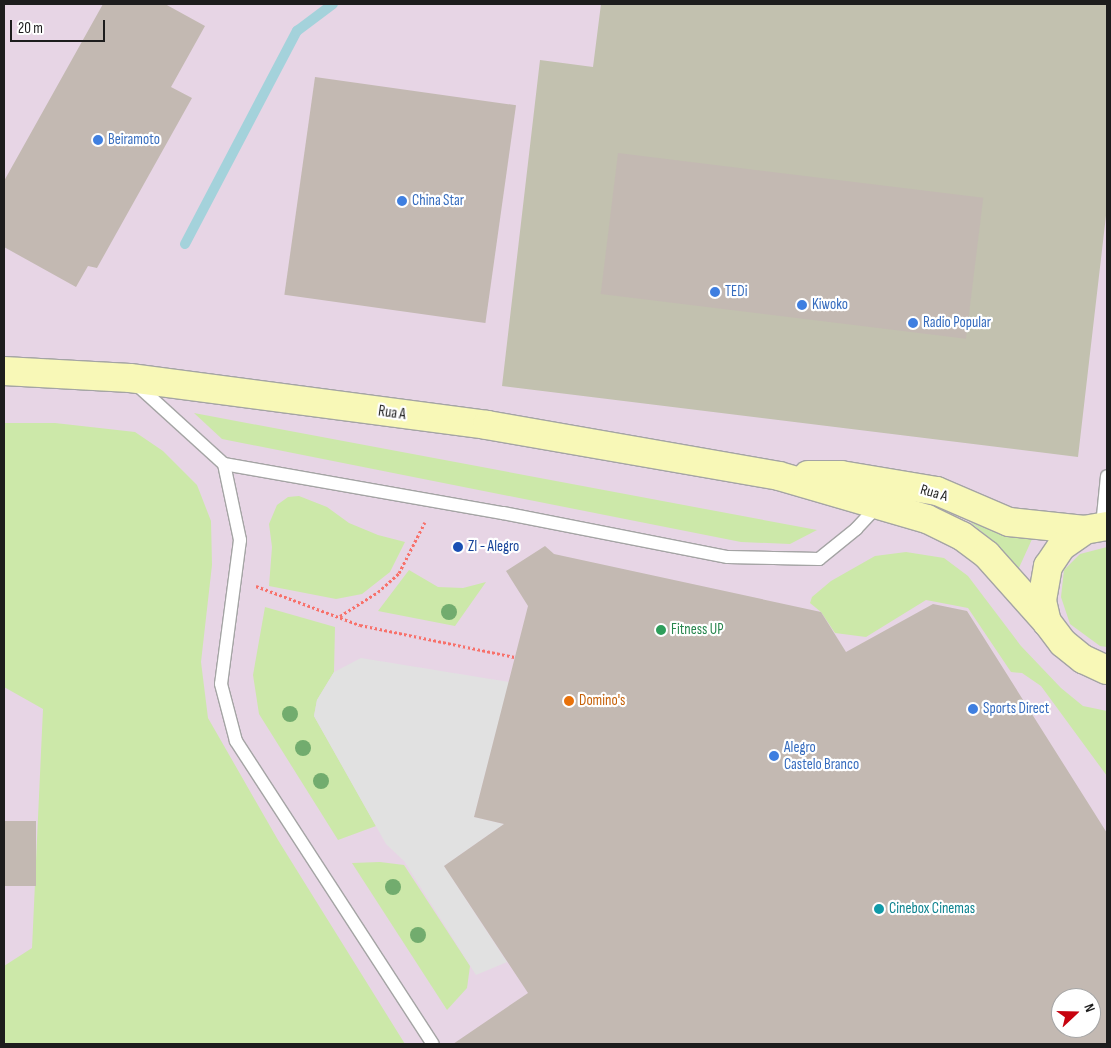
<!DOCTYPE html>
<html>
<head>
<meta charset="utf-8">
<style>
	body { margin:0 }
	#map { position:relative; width:1111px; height:1048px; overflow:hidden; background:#eeeae3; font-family:"Sofia Sans Condensed",sans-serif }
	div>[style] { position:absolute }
	.industrial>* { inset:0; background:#e7d5e5 }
	.construction>* { inset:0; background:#c2c1af }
	.grass>* { inset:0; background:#cce8a9 }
	.parking>* { inset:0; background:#e1e1e1 }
	.stream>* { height:10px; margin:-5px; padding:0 5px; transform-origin:5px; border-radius:5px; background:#a4d2db }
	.building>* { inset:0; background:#c3b9b2; transform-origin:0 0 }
	.path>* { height:3px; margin-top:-1.5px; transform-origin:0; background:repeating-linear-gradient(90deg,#f7716b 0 2.5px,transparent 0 5px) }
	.roads { filter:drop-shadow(1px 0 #a4a4a4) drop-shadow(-1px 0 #a4a4a4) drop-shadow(0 1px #a4a4a4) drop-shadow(0 -1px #a4a4a4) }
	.lane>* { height:12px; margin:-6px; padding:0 6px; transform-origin:6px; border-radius:6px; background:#fff }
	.secondary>* { height:28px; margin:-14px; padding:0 14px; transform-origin:14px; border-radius:14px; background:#f8f8b7 }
	.trees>* { width:16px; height:16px; margin:-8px; border-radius:50%; background:#72ac6e }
	.dots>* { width:14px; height:14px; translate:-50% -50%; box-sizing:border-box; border:2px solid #fff; border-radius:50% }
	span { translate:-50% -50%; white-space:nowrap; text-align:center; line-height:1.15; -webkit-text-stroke:4.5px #fff; paint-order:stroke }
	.shop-label { font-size:15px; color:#366cbe }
	.left { translate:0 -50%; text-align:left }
	.street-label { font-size:15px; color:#1d1d1d }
	.transit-label { font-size:15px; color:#164399 }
	.leisure-label { font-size:15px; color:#27864d }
	.food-label { font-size:15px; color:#c56008 }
	.culture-label { font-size:15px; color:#0d838f }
	.frame { position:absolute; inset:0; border:5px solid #1d1d1d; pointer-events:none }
	.north { position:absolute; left:1051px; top:988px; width:50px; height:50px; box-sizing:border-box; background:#fff; border:1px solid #a5a5a5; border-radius:50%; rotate:69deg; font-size:14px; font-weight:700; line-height:20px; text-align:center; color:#1d1d1d }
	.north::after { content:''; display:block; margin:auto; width:18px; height:22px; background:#c7030f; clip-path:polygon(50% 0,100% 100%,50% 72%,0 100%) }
	.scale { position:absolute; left:10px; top:20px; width:95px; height:22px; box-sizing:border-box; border:2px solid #1d1d1d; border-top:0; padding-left:6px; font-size:15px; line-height:18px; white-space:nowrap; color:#1d1d1d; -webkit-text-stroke:4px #fff; paint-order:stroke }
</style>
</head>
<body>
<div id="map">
	<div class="industrial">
		<div style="clip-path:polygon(evenodd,4px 4px,1107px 4px,1107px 1044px,4px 1044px,4px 4px,1061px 998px,1091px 998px,1091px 1028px,1061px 1028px,1061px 998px)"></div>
	</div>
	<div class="construction">
		<div style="clip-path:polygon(601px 4px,1107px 4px,1107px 207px,1078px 457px,502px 386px,540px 60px,593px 67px)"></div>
	</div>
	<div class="grass">
		<div style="clip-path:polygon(194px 413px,817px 530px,790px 544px,741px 542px,222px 439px)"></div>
		<div style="clip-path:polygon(4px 423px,55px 423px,135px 432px,163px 451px,197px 485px,211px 521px,212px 565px,201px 662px,208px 718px,278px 840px,405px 1044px,4px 1044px,4px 966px,32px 948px,43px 709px,4px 687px)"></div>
		<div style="clip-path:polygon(299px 496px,327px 507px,349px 523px,378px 535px,405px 542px,390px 572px,362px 594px,336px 599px,269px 586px,272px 547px,269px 524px,277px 505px,288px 497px)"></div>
		<div style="clip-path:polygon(970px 522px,994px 531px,1033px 537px,1018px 570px,992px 540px)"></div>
		<div style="clip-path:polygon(1107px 547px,1107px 647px,1100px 646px,1070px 624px,1061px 597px,1064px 570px,1080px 554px)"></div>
		<div style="clip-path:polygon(906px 552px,944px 558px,968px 576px,1021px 646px,1061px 688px,1083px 706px,1107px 711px,1107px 776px,1041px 686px,1022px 673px,1011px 672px,968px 608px,926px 600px,866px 637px,835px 633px,821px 612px,810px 603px,812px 597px,831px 581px,875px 556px)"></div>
		<div style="clip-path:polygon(409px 570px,438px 587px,463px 588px,486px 582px,455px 626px,378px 611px)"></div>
		<div style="clip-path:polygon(265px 607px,335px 627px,334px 672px,317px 700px,314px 716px,376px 826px,338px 840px,259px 714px,253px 675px)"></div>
		<div style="clip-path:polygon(380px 862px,404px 865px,470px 966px,467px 988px,447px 1010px,352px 863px)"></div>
	</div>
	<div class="parking">
		<div style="clip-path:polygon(361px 658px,509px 682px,474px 817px,504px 824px,444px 866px,507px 962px,476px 975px,404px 861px,386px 844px,314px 716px,317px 700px,334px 672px)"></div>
	</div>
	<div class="stream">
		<div style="left:185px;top:244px;width:241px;rotate:-62.3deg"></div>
		<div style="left:297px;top:31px;width:45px;rotate:-36.9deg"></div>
	</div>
	<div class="building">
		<div style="clip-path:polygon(103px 4px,165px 4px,205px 26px,171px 87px,192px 98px,97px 268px,88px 266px,76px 287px,4px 247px,4px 181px)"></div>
		<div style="left:315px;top:77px;width:203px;height:220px;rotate:8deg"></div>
		<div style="left:618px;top:153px;width:368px;height:142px;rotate:7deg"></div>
		<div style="clip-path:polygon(evenodd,545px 546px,554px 554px,821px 612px,846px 652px,933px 604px,967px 611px,1107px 833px,1107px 1044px,453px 1044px,528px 993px,444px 866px,504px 824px,474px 817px,528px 606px,506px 571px,545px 546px,1061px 998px,1091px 998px,1091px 1028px,1061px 1028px,1061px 998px)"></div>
		<div style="left:4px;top:821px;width:32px;height:65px"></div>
	</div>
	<div class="path">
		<div style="left:256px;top:586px;width:111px;rotate:20.6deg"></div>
		<div style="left:360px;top:625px;width:158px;rotate:11.7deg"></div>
		<div style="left:340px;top:616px;width:45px;rotate:-32.3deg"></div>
		<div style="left:378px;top:592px;width:28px;rotate:-42deg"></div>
		<div style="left:399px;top:573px;width:57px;rotate:-63deg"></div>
	</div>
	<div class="roads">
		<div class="lane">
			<div style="left:136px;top:384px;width:119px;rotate:42.3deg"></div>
			<div style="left:224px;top:464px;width:283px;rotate:10deg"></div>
			<div style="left:503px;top:513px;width:229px;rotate:11.1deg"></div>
			<div style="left:728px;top:557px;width:91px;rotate:1.3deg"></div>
			<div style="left:819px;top:559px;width:48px;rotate:-39deg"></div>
			<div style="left:856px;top:529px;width:33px;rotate:-47deg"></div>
			<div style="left:224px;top:464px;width:78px;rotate:78.1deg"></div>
			<div style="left:240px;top:540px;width:145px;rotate:97.5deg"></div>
			<div style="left:221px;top:684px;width:59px;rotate:75.3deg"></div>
			<div style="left:236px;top:741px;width:361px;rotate:57deg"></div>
			<div style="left:1102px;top:526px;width:50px;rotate:-84.3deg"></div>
		</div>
		<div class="secondary">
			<div style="left:4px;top:371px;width:126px;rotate:3.2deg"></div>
			<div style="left:130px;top:378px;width:360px;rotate:7.5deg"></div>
			<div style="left:487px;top:425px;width:296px;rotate:9.9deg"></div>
			<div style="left:779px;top:476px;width:154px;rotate:16.2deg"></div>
			<div style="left:927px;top:519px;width:39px;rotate:26deg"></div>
			<div style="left:962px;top:536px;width:31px;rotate:37deg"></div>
			<div style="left:987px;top:555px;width:90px;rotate:48.2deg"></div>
			<div style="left:808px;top:475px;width:33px"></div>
			<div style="left:841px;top:475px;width:97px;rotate:9.5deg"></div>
			<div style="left:937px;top:491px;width:78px;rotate:23.3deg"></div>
			<div style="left:1009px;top:522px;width:76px;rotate:6deg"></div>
			<div style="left:1107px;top:526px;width:22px;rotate:170deg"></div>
			<div style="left:1085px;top:530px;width:29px;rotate:145deg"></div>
			<div style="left:1061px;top:547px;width:23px;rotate:124deg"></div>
			<div style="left:1048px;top:566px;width:36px;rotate:100deg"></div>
			<div style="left:1042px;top:601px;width:22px;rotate:77deg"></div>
			<div style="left:1047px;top:622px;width:26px;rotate:53deg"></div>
			<div style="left:1063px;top:643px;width:26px;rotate:39deg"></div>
			<div style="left:1083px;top:659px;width:26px;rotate:25deg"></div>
		</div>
	</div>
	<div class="trees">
		<div style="left:449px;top:612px"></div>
		<div style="left:290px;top:714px"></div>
		<div style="left:303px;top:748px"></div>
		<div style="left:321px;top:781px"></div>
		<div style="left:393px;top:887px"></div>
		<div style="left:418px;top:935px"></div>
	</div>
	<div class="dots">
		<div style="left:98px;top:140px;background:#3f7fe0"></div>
		<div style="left:402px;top:201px;background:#3f7fe0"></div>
		<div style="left:715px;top:292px;background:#3f7fe0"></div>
		<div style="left:802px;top:305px;background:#3f7fe0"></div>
		<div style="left:913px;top:323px;background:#3f7fe0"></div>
		<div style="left:458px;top:547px;background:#1a4fb4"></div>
		<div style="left:661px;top:630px;background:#2e9e5b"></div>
		<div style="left:569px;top:701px;background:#e8710a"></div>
		<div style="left:973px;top:709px;background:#3f7fe0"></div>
		<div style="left:774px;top:756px;background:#3f7fe0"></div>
		<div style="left:879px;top:909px;background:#0f9aa8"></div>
	</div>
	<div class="shop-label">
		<span class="left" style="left:108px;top:140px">Beiramoto</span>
		<span class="left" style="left:412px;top:201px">China Star</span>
		<span class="left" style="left:725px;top:292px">TEDi</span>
		<span class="left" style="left:812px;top:305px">Kiwoko</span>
		<span class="left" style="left:923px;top:323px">Radio Popular</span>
		<span class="left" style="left:983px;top:709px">Sports Direct</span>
		<span class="left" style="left:784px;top:756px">Alegro<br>Castelo Branco</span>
	</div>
	<div class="street-label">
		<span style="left:392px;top:413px;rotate:8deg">Rua A</span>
		<span style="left:934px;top:493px;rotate:16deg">Rua A</span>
	</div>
	<div class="transit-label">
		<span class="left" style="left:468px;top:547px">ZI - Alegro</span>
	</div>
	<div class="leisure-label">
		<span class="left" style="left:671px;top:630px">Fitness UP</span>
	</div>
	<div class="food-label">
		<span class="left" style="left:579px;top:701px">Domino's</span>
	</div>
	<div class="culture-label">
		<span class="left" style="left:889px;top:909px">Cinebox Cinemas</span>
	</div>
	<div class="frame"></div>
	<div class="north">N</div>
	<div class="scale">20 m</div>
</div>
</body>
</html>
